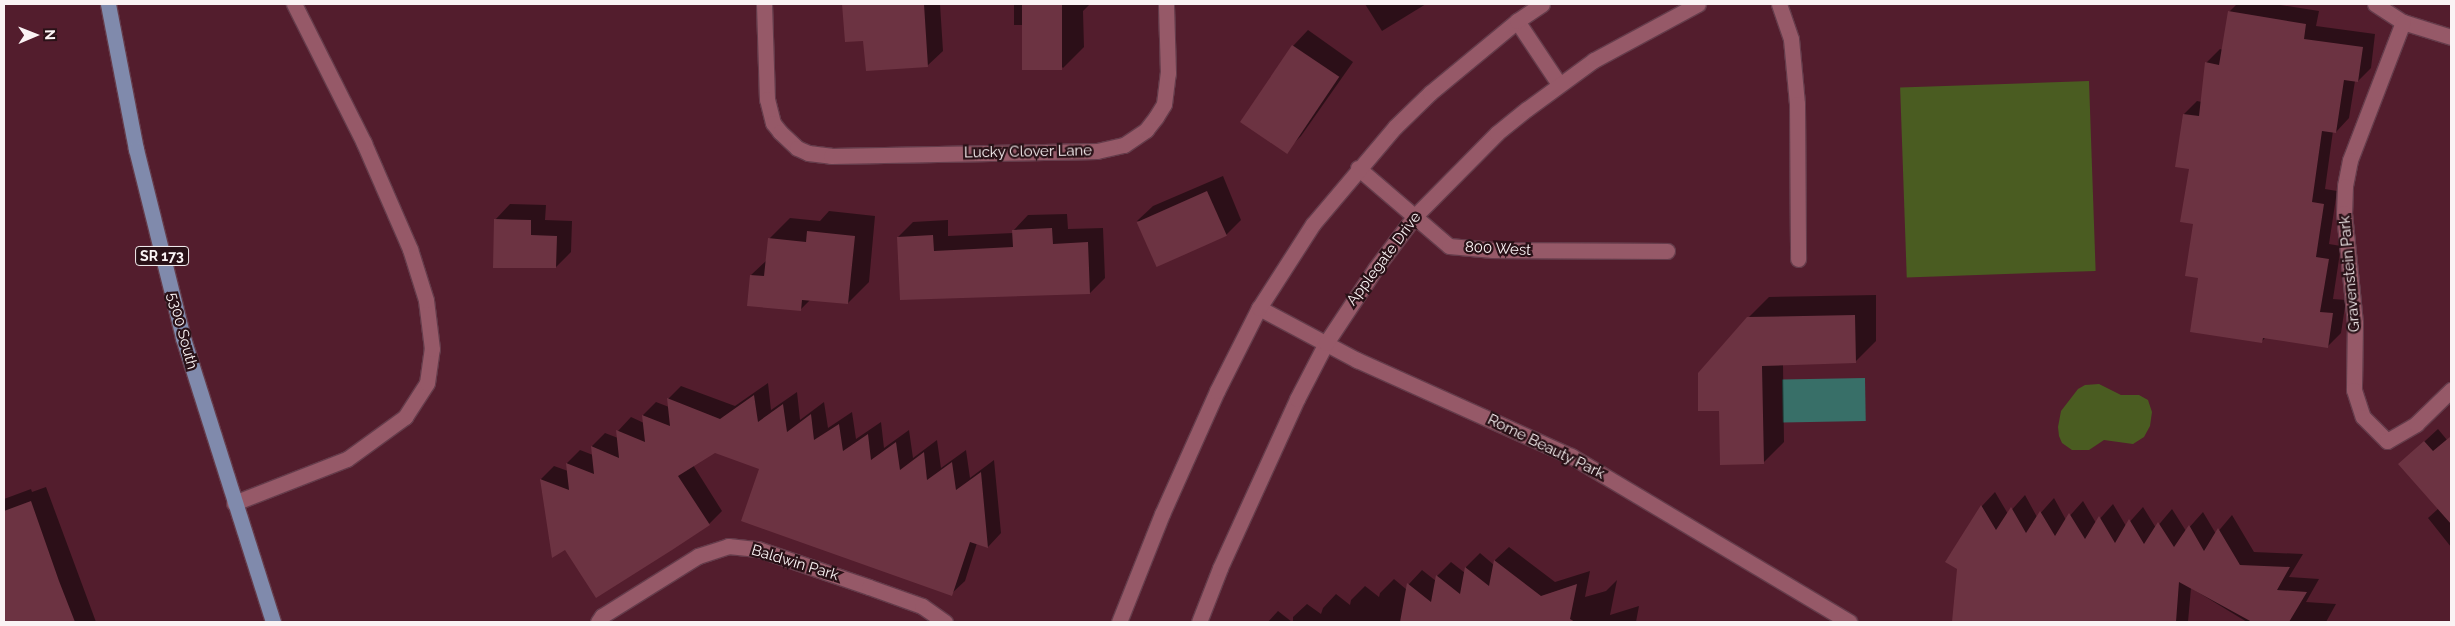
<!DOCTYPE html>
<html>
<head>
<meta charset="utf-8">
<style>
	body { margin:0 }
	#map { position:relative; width:2455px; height:626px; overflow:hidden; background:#531d2d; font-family:Raleway,sans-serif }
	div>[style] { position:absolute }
	.green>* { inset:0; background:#4a5c21; transform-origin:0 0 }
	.water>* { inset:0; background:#386f68; transform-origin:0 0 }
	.shadow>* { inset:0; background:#0007 }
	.building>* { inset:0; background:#6c3342; transform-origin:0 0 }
	.roads { filter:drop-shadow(1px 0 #653c4b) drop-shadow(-1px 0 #653c4b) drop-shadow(0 1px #653c4b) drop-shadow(0 -1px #653c4b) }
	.lane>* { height:15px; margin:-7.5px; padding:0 7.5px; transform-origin:7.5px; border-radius:7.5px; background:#965968 }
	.street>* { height:15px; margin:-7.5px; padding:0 7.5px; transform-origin:7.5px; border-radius:7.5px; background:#965968 }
	.primary>* { height:15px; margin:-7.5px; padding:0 7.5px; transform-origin:7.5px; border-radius:7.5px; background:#808aac }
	span { translate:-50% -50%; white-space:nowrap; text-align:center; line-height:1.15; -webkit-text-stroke:4.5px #291117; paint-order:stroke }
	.shield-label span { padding:1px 4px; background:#291117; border:1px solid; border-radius:4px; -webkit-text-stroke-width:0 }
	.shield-label { font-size:14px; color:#faf3f4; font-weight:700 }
	.street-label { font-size:15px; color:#faf3f4 }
	.frame { position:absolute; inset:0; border:5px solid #faf3f4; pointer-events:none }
	.north { position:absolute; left:10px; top:10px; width:50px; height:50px; -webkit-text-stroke:4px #291117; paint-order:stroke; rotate:89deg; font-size:14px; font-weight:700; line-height:20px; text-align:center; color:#faf3f4 }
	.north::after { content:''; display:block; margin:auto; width:18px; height:22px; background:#faf3f4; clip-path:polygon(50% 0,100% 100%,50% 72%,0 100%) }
</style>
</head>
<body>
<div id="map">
	<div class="green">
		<div style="left:2089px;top:81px;width:190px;height:189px;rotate:88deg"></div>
		<div style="clip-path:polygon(2099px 384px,2121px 395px,2139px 395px,2148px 400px,2152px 412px,2150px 426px,2144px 437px,2133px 444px,2104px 440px,2089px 450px,2072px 450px,2062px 443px,2059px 436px,2058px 427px,2061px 411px,2078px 389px,2085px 385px)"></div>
	</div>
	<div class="water">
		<div style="left:1865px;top:378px;width:43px;height:83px;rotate:89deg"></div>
	</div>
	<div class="shadow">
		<div style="clip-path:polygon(844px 4px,940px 4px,943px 51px,927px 66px,864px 40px,846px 41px)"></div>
		<div style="clip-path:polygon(1014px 4px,1090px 4px,1083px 11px,1084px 47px,1063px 68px,1023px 25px,1014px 25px)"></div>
		<div style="clip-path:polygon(1365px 4px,1426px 4px,1382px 31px)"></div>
		<div style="clip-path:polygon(2237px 4px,2274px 4px,2319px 11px,2316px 26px,2375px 34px,2371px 68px,2358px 81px,2355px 81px,2349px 118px,2336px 132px,2333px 131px,2325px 189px,2337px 191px,2329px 244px,2341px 246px,2333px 299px,2346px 300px,2341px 333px,2327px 347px,2266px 337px,2261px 342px,2200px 277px,2184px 114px,2197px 101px,2202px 102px,2206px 63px,2220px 49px,2223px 50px,2229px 12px)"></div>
		<div style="clip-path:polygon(1308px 30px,1353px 62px,1301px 136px,1286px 151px,1293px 46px)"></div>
		<div style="clip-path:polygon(1223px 176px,1241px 220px,1226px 235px,1137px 221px,1153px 206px)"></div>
		<div style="clip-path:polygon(510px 204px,546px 205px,545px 220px,572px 221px,571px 252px,556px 267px,495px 220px)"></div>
		<div style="clip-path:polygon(829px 211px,875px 216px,869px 282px,848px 303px,811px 299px,800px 310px,751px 275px,767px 260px,769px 239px,790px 218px,820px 221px)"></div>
		<div style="clip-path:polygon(1067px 214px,1068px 229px,1103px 228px,1105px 278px,1090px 293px,901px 298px,898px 237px,913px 222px,948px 220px,948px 236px,1013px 233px,1013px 231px,1028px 215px)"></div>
		<div style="clip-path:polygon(1876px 295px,1876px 341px,1855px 362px,1783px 364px,1784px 442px,1764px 462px,1721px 409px,1748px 318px,1769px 297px)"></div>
		<div style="clip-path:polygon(768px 383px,771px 410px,797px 392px,800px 420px,824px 402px,828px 428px,852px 412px,856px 439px,881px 422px,884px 448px,909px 430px,913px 458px,937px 440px,941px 468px,966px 450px,970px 478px,994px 460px,1001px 533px,988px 547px,977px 543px,965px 581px,951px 594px,761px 468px,715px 452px,693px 465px,722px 511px,709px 524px,566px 548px,553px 556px,541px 479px,554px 466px,568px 471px,567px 463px,580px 450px,593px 455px,592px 446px,605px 433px,618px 438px,618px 431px,631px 417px,644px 423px,643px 415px,656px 402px,669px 407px,668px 399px,681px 386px,735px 406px)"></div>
		<div style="clip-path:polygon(2438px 429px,2447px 440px,2451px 436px,2451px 547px,2428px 518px,2439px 508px,2400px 464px)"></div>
		<div style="clip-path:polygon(46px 487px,96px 622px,4px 622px,4px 499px,31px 489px,32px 492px)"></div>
		<div style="clip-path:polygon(1995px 492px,2008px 514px,2025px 495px,2037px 517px,2054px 498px,2066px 520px,2083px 501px,2096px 523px,2113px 504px,2126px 526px,2143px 507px,2156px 528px,2172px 509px,2186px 531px,2203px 512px,2216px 534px,2232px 515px,2254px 552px,2303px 554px,2289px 577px,2319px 579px,2306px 602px,2336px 604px,2326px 622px,2247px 622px,2191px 588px,2188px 622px,1953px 622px,1958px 568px,1946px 561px,1982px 506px)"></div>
		<div style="clip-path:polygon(1509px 547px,1555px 582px,1590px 571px,1585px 597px,1606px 591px,1617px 580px,1610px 615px,1639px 606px,1636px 622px,1293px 622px,1293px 617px,1307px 604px,1321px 614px,1323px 608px,1336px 594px,1350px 605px,1351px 600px,1365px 586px,1379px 597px,1380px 593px,1394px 579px,1407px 590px,1409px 584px,1422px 570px,1436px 581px,1437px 576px,1451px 562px,1465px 573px,1466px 567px,1480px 553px,1494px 565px,1495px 560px)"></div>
		<div style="clip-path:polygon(1278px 611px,1292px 622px,1268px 622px)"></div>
	</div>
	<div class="building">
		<div style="clip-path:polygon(842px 4px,924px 4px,928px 67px,866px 71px,863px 41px,845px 42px)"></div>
		<div style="left:1022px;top:4px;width:40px;height:66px"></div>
		<div style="clip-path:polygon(2228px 11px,2306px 24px,2304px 39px,2363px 47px,2358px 82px,2344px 80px,2336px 133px,2322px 131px,2312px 202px,2324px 204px,2316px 257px,2329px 259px,2320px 312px,2333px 313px,2328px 348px,2263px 338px,2262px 343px,2190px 332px,2198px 278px,2185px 276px,2193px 224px,2180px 222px,2189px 169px,2175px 167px,2183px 114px,2199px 116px,2205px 62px,2219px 65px)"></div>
		<div style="left:1292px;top:45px;width:57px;height:93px;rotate:34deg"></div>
		<div style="left:1207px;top:191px;width:49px;height:77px;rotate:66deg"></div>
		<div style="clip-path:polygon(494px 219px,531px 220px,531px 235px,557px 236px,556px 268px,493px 268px)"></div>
		<div style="clip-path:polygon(1052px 228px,1053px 244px,1088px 242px,1090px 294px,900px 300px,897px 237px,933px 235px,934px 251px,1013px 247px,1012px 230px)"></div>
		<div style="clip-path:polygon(807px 231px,855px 236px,848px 304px,802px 300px,801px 311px,747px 306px,750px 275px,764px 276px,768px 238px,806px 242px)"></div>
		<div style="clip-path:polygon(1855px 315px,1856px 363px,1762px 366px,1764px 464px,1720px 465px,1719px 411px,1698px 411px,1698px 373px,1747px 317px)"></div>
		<div style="clip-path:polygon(754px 395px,758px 422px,783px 404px,787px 432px,811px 414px,814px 440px,839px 424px,843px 451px,868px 434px,871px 460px,896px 442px,900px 470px,924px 452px,927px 480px,952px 462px,956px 490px,981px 472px,988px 548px,970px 542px,952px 596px,741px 521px,759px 469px,715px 453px,678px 476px,710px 525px,672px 550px,596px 598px,565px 550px,552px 558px,540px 479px,569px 490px,566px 463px,594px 474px,591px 446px,619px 458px,616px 430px,645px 442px,642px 415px,670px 426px,667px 398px,720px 419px)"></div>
		<div style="clip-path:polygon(2451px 436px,2451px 524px,2398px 464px,2424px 441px,2433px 451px)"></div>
		<div style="clip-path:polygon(31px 501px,59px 581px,75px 622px,4px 622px,4px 511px)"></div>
		<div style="clip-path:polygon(1981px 505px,1996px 530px,2011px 507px,2026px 533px,2040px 511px,2055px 536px,2069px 513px,2085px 539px,2099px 516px,2115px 543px,2129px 519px,2144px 544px,2158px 522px,2174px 547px,2189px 525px,2204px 551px,2218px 528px,2240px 565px,2290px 567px,2277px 590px,2307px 592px,2289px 622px,2252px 622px,2179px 582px,2176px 622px,1952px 622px,1957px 569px,1945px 562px)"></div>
		<div style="clip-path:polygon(1494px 560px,1541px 596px,1577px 584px,1570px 619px,1575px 622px,1400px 622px,1407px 583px,1431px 602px,1436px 575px,1460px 594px,1465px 567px,1489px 586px)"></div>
	</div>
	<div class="roads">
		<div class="lane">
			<div style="left:1779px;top:4px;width:37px;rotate:71deg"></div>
			<div style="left:1791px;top:39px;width:65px;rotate:84.7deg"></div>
			<div style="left:1797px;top:104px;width:155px;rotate:89.6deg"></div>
			<div style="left:1517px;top:21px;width:76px;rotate:56.3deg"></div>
			<div style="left:1358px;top:168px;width:120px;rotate:40.6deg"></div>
			<div style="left:1449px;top:246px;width:44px;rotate:5.2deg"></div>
			<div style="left:1493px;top:250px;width:174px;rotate:0.3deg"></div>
			<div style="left:234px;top:503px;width:121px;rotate:-21.3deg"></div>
			<div style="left:347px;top:459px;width:72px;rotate:-35.9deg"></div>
			<div style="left:405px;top:417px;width:40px;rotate:-57.1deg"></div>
			<div style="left:427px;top:383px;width:34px;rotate:-82deg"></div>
			<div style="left:432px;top:349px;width:49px;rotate:-97deg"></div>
			<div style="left:426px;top:300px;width:53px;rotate:-107.4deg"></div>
			<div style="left:410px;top:249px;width:116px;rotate:-113.5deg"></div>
			<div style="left:364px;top:143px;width:156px;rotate:-116.7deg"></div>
		</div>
		<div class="street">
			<div style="left:764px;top:4px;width:95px;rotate:88.2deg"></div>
			<div style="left:767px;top:99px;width:25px;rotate:76deg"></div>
			<div style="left:773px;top:123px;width:11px;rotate:52deg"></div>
			<div style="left:780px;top:132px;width:23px;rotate:43deg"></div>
			<div style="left:797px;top:148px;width:12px;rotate:24deg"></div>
			<div style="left:808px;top:153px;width:23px;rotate:7deg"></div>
			<div style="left:831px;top:156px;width:266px;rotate:-1.1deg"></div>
			<div style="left:1097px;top:151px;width:28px;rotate:-13deg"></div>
			<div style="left:1124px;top:145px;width:27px;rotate:-34deg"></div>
			<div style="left:1146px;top:130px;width:16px;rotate:-52deg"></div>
			<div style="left:1156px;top:117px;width:15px;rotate:-58deg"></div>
			<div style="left:1164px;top:104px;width:31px;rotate:-83deg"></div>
			<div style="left:1168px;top:73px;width:69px;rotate:-91.7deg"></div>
			<div style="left:2375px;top:4px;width:33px;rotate:33deg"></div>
			<div style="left:2403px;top:22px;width:50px;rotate:17.4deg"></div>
			<div style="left:2403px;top:22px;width:148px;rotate:111deg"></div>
			<div style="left:2350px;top:160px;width:26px;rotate:101deg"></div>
			<div style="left:2345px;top:186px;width:27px;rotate:92deg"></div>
			<div style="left:2344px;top:213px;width:111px;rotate:84.3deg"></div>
			<div style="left:2355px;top:323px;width:67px;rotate:90.9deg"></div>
			<div style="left:2354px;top:390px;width:28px;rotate:72deg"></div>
			<div style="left:2363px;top:417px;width:34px;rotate:45deg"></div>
			<div style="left:2387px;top:441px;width:34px;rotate:-30deg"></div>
			<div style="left:2416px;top:424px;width:49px;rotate:-44.2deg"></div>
			<div style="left:1259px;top:308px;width:111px;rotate:28deg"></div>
			<div style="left:1357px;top:360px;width:235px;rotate:24.2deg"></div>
			<div style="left:1571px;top:456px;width:324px;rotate:30.8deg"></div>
			<div style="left:598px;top:622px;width:7px;rotate:-56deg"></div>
			<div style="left:602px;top:616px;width:113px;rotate:-32deg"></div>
			<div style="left:698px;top:556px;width:32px;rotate:-18deg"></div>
			<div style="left:728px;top:546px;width:30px;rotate:6deg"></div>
			<div style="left:758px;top:549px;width:117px;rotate:18.9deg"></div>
			<div style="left:869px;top:587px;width:56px;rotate:19.7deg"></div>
			<div style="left:922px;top:606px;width:28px;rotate:35deg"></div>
			<div style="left:1119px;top:622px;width:116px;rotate:-68.3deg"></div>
			<div style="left:1162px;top:514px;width:135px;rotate:-65.9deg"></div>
			<div style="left:1217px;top:391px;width:93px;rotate:-63.2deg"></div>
			<div style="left:1259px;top:308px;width:100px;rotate:-57.3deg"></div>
			<div style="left:1313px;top:224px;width:127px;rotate:-49.8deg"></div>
			<div style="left:1395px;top:127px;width:49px;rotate:-44.2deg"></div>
			<div style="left:1430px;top:93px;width:113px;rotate:-39.6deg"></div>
			<div style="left:1517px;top:21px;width:30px;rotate:-34deg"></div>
			<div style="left:1199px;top:622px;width:58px;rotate:-68.7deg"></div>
			<div style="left:1220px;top:568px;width:186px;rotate:-65.5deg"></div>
			<div style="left:1297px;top:399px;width:63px;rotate:-62.6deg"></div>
			<div style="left:1326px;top:343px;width:89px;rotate:-56.5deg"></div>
			<div style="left:1375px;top:269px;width:65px;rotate:-53.1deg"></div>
			<div style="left:1414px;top:217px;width:118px;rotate:-45.3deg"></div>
			<div style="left:1497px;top:133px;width:38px;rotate:-39deg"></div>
			<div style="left:1527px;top:109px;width:83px;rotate:-36.2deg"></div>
			<div style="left:1594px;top:60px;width:118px;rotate:-28.3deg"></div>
		</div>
		<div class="primary">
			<div style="left:108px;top:4px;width:148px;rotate:79.1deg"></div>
			<div style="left:136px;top:149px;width:195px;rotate:76deg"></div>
			<div style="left:183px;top:338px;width:298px;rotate:72.4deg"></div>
		</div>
	</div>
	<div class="shield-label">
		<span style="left:162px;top:256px">SR 173</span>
	</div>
	<div class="street-label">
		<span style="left:1028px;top:152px;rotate:-1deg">Lucky Clover Lane</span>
		<span style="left:1498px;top:249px;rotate:3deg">800 West</span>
		<span style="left:1384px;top:259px;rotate:-53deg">Applegate Drive</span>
		<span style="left:2350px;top:274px;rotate:-95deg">Gravenstein Park</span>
		<span style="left:182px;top:331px;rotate:75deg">5300 South</span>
		<span style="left:1546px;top:447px;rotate:26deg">Rome Beauty Park</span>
		<span style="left:795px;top:563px;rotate:17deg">Baldwin Park</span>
	</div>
	<div class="frame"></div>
	<div class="north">N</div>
</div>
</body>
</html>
